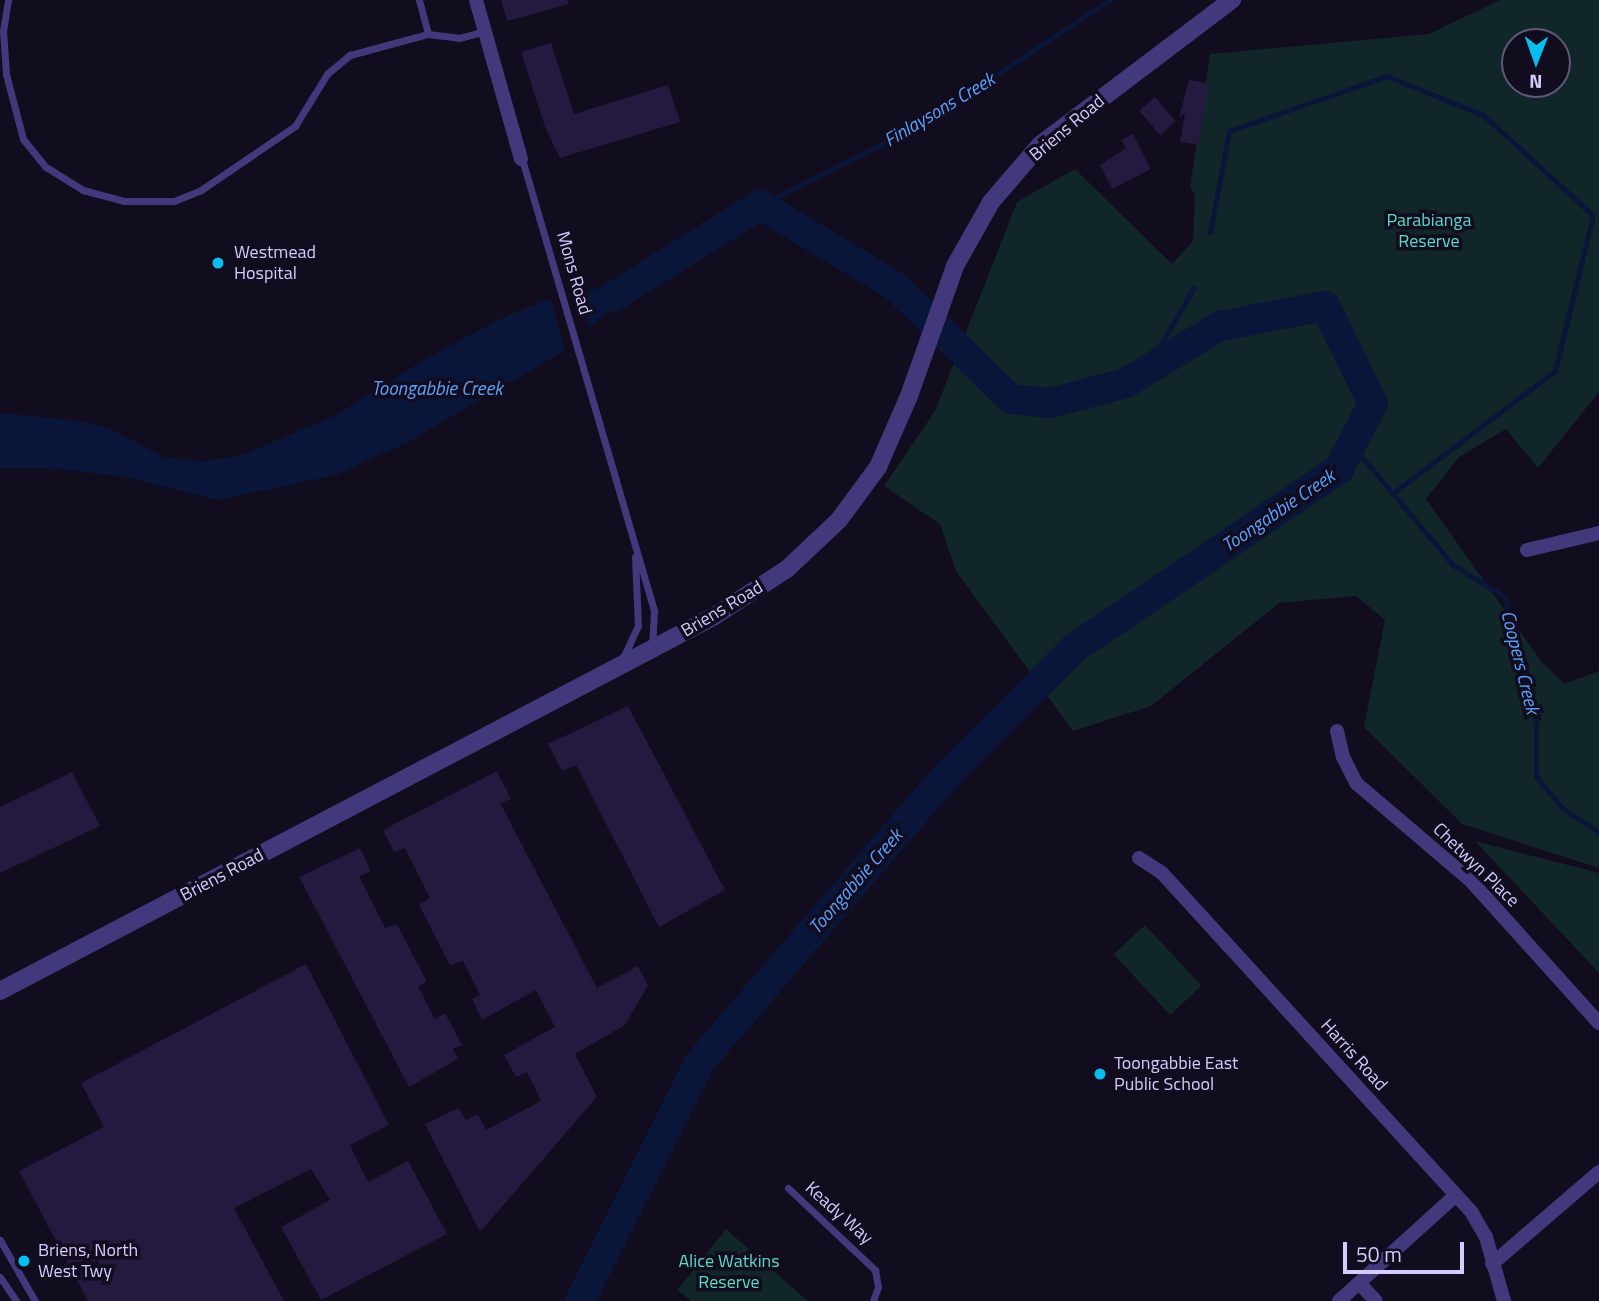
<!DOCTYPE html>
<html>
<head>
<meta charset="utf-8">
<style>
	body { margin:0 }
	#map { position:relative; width:1599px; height:1301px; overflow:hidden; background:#110c1e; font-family:"Titillium Web",sans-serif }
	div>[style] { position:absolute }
	.green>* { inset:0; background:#102628; transform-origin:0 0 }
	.water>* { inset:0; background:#0a1639 }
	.pier>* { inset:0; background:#110c1e }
	.stream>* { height:5px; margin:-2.5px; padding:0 2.5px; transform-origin:2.5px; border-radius:2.5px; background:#0a1639 }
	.river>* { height:30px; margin:-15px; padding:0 15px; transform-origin:15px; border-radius:15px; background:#0a1639 }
	.building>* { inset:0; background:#24193e; transform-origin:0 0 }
	.service>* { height:7px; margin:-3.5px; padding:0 3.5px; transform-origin:3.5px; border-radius:3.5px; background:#42397c }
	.minor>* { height:14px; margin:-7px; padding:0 7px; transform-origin:7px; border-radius:7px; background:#42397c }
	.tertiary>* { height:18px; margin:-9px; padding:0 9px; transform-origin:9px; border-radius:9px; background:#42397c }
	.dots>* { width:19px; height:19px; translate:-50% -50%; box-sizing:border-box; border:4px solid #110c1e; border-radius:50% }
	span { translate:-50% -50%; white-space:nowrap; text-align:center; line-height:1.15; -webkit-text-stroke:7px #110c1e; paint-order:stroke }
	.street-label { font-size:18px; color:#d6cbfe }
	.park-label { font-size:18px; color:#5adbc7 }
	.poi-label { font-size:18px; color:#d6cbfe }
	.left { translate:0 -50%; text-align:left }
	.water-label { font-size:19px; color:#5ca1fb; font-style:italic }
	.north { position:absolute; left:1501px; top:28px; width:70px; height:70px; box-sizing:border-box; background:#110c1e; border:2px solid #605878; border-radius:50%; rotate:181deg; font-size:19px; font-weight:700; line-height:28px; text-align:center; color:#d6cbfe }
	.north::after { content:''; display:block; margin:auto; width:24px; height:32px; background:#07bfee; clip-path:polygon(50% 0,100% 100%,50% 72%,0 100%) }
	.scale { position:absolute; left:1343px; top:1242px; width:121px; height:32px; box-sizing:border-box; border:4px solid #d6cbfe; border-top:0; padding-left:9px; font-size:21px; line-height:24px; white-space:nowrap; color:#d6cbfe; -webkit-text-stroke:5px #110c1e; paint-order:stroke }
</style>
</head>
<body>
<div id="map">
	<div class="green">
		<div style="clip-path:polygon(evenodd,1500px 0,1599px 0,1599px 392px,1538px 468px,1506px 429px,1459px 457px,1426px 499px,1541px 661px,1564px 684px,1599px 671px,1599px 868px,1462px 824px,1364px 727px,1385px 620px,1356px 596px,1279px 603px,1151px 706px,1073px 731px,956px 571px,940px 524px,884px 486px,935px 411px,1017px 202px,1075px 169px,1172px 264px,1193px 241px,1195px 195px,1190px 187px,1210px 54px,1429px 34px,1500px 0,1515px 42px,1557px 42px,1557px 84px,1515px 84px,1515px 42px)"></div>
		<div style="clip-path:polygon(1475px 841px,1599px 873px,1599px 973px)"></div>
		<div style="left:1145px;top:925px;width:83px;height:43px;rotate:47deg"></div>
		<div style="clip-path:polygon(726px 1229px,808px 1301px,691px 1301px,677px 1290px)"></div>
	</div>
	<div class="water">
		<div style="clip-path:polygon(648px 276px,558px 355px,406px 443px,336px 475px,217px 500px,125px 477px,51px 468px,0 468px,0 413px,81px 421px,108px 428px,166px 458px,205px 461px,242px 455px,334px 416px,422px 361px,502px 318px,539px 303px)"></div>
	</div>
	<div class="pier">
		<div style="clip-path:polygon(578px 290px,590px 331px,566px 353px,550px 297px)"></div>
	</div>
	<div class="stream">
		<div style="left:760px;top:205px;width:174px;rotate:-26.6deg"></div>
		<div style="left:916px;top:127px;width:232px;rotate:-33.2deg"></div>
		<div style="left:1210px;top:232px;width:103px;rotate:-79.3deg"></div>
		<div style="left:1229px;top:131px;width:167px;rotate:-19.2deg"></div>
		<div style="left:1387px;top:76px;width:104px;rotate:22.1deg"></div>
		<div style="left:1483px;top:115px;width:149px;rotate:42.3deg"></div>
		<div style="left:1593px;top:215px;width:161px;rotate:103.7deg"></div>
		<div style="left:1555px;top:371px;width:204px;rotate:143deg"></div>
		<div style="left:1144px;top:373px;width:99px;rotate:-59.8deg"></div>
		<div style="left:1352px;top:445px;width:157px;rotate:49.9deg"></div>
		<div style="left:1453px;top:565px;width:60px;rotate:31.3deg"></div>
		<div style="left:1504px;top:596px;width:131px;rotate:75.9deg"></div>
		<div style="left:1536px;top:723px;width:53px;rotate:90deg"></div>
		<div style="left:1536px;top:776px;width:41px;rotate:50.9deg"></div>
		<div style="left:1562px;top:808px;width:44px;rotate:33deg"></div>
	</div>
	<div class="river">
		<div style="left:580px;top:1301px;width:266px;rotate:-63.4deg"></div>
		<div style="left:699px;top:1063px;width:380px;rotate:-49.3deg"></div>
		<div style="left:947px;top:775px;width:182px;rotate:-44.8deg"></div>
		<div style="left:1076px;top:647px;width:318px;rotate:-34.1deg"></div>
		<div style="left:1339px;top:469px;width:74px;rotate:-62.7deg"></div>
		<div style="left:1373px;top:403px;width:108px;rotate:-116.3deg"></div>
		<div style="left:1325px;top:306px;width:107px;rotate:169.2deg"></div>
		<div style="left:1220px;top:326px;width:110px;rotate:148.8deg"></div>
		<div style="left:1126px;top:383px;width:78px;rotate:165.1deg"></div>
		<div style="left:1051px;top:403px;width:40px;rotate:-174.3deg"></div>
		<div style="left:1011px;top:399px;width:162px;rotate:-135.8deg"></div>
		<div style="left:895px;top:286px;width:157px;rotate:-149deg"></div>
		<div style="left:760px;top:205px;width:173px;rotate:148deg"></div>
	</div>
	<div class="building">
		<div style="clip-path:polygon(501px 0,568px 0,569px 4px,507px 21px)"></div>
		<div style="clip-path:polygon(551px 43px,574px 114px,668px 85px,680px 122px,560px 158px,545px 127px,521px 52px)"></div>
		<div style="clip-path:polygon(1189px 80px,1208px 83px,1199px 145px,1180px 142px,1185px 113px,1179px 118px)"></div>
		<div style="left:1155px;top:97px;width:32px;height:21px;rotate:49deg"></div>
		<div style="clip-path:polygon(1133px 134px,1151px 169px,1112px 189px,1100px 165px,1126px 148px,1121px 140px)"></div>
		<div style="clip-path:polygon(628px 706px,725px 890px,659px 927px,576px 765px,562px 771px,548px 744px)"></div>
		<div style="clip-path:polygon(497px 771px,511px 799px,500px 803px,597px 988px,638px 966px,648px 985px,625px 1025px,575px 1054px,597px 1097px,480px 1232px,425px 1124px,459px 1108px,466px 1120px,478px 1114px,486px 1130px,541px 1101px,527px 1072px,516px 1077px,504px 1055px,555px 1027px,536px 990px,482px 1020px,472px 999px,480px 995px,463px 961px,450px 965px,419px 905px,430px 898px,405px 848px,394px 852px,383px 830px)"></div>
		<div style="clip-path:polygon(72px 772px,100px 826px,0 873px,0 807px)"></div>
		<div style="clip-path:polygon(360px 848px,371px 871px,359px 876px,385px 928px,397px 924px,427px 982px,418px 986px,435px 1019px,445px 1013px,462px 1045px,453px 1049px,458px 1059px,409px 1087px,299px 877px)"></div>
		<div style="clip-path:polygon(306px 964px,389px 1125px,350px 1145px,368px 1182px,408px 1161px,447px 1234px,321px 1300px,281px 1227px,330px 1200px,311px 1169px,234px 1208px,284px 1301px,88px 1301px,19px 1171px,104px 1127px,81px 1083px)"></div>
	</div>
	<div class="service">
		<div style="left:8px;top:0;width:30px;rotate:99deg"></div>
		<div style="left:3px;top:30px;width:44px;rotate:86.1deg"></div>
		<div style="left:6px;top:74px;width:67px;rotate:75.3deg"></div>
		<div style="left:23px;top:139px;width:36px;rotate:51deg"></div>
		<div style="left:46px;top:167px;width:44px;rotate:31.9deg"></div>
		<div style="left:83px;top:190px;width:42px;rotate:15deg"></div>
		<div style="left:124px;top:201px;width:50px"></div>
		<div style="left:174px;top:201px;width:29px;rotate:-22deg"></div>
		<div style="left:201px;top:190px;width:114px;rotate:-34.2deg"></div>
		<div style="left:295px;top:126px;width:61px;rotate:-58.4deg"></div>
		<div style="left:327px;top:74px;width:30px;rotate:-40deg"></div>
		<div style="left:350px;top:55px;width:81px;rotate:-15.1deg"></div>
		<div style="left:428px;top:34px;width:31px;rotate:7deg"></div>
		<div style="left:459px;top:38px;width:27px;rotate:-15deg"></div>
		<div style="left:419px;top:0;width:35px;rotate:75deg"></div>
		<div style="left:522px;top:159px;width:471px;rotate:73.7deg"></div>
		<div style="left:654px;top:611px;width:34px;rotate:93deg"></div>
		<div style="left:622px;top:660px;width:38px;rotate:-65deg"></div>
		<div style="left:638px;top:626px;width:69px;rotate:-92.5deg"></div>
		<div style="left:788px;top:1188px;width:120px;rotate:43.3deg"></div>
		<div style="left:875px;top:1270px;width:17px;rotate:80deg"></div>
		<div style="left:878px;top:1287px;width:15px;rotate:110deg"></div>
		<div style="left:0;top:1240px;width:70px;rotate:60.2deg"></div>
		<div style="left:0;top:1277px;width:29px;rotate:56deg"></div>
	</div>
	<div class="minor">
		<div style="left:476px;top:0;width:165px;rotate:74.2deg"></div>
		<div style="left:1527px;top:550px;width:74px;rotate:-13.3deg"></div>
		<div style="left:1337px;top:731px;width:27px;rotate:77deg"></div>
		<div style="left:1343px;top:757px;width:29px;rotate:63deg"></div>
		<div style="left:1356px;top:783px;width:151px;rotate:40.4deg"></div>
		<div style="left:1471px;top:881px;width:191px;rotate:48deg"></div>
		<div style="left:1139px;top:858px;width:27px;rotate:33deg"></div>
		<div style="left:1162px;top:873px;width:460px;rotate:47.6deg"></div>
		<div style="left:1472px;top:1213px;width:28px;rotate:60deg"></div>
		<div style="left:1486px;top:1237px;width:66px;rotate:74.3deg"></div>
		<div style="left:1492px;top:1264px;width:141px;rotate:-40.7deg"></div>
		<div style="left:1360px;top:1284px;width:23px;rotate:47deg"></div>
		<div style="left:1339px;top:1301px;width:156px;rotate:-42.2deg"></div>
	</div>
	<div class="tertiary">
		<div style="left:0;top:991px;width:805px;rotate:-27.68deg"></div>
		<div style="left:713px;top:617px;width:88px;rotate:-33deg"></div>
		<div style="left:787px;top:569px;width:71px;rotate:-43.3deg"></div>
		<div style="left:839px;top:520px;width:66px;rotate:-53.7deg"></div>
		<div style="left:878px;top:467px;width:77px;rotate:-66.4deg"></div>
		<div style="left:909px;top:396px;width:138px;rotate:-70.5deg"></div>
		<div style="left:955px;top:266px;width:73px;rotate:-60.6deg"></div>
		<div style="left:991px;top:202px;width:75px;rotate:-49.3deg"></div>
		<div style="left:1040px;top:145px;width:241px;rotate:-37.1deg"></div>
	</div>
	<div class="dots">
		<div style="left:218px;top:263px;background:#07bfee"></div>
		<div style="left:1100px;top:1074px;background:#07bfee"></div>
		<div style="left:24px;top:1261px;background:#07bfee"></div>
	</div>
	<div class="street-label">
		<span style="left:1067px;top:128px;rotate:-40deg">Briens Road</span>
		<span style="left:574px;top:273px;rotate:74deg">Mons Road</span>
		<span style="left:722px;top:609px;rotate:-31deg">Briens Road</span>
		<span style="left:1476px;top:865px;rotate:44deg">Chetwyn Place</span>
		<span style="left:222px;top:875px;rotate:-28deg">Briens Road</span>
		<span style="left:1354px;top:1055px;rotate:48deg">Harris Road</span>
		<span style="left:839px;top:1213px;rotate:42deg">Keady Way</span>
	</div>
	<div class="park-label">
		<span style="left:1429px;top:231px">Parabianga<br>Reserve</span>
		<span style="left:729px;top:1272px">Alice Watkins<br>Reserve</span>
	</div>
	<div class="poi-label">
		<span class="left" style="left:234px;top:263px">Westmead<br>Hospital</span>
		<span class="left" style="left:1114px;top:1074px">Toongabbie East<br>Public School</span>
		<span class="left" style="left:38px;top:1261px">Briens, North<br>West Twy</span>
	</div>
	<div class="water-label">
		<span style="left:939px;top:109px;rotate:-31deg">Finlaysons Creek</span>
		<span style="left:437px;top:388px">Toongabbie Creek</span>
		<span style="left:1278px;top:510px;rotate:-34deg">Toongabbie Creek</span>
		<span style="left:1521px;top:662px;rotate:76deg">Coopers Creek</span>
		<span style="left:855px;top:881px;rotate:-49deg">Toongabbie Creek</span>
	</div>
	<div class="north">N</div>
	<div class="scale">50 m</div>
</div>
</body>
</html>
